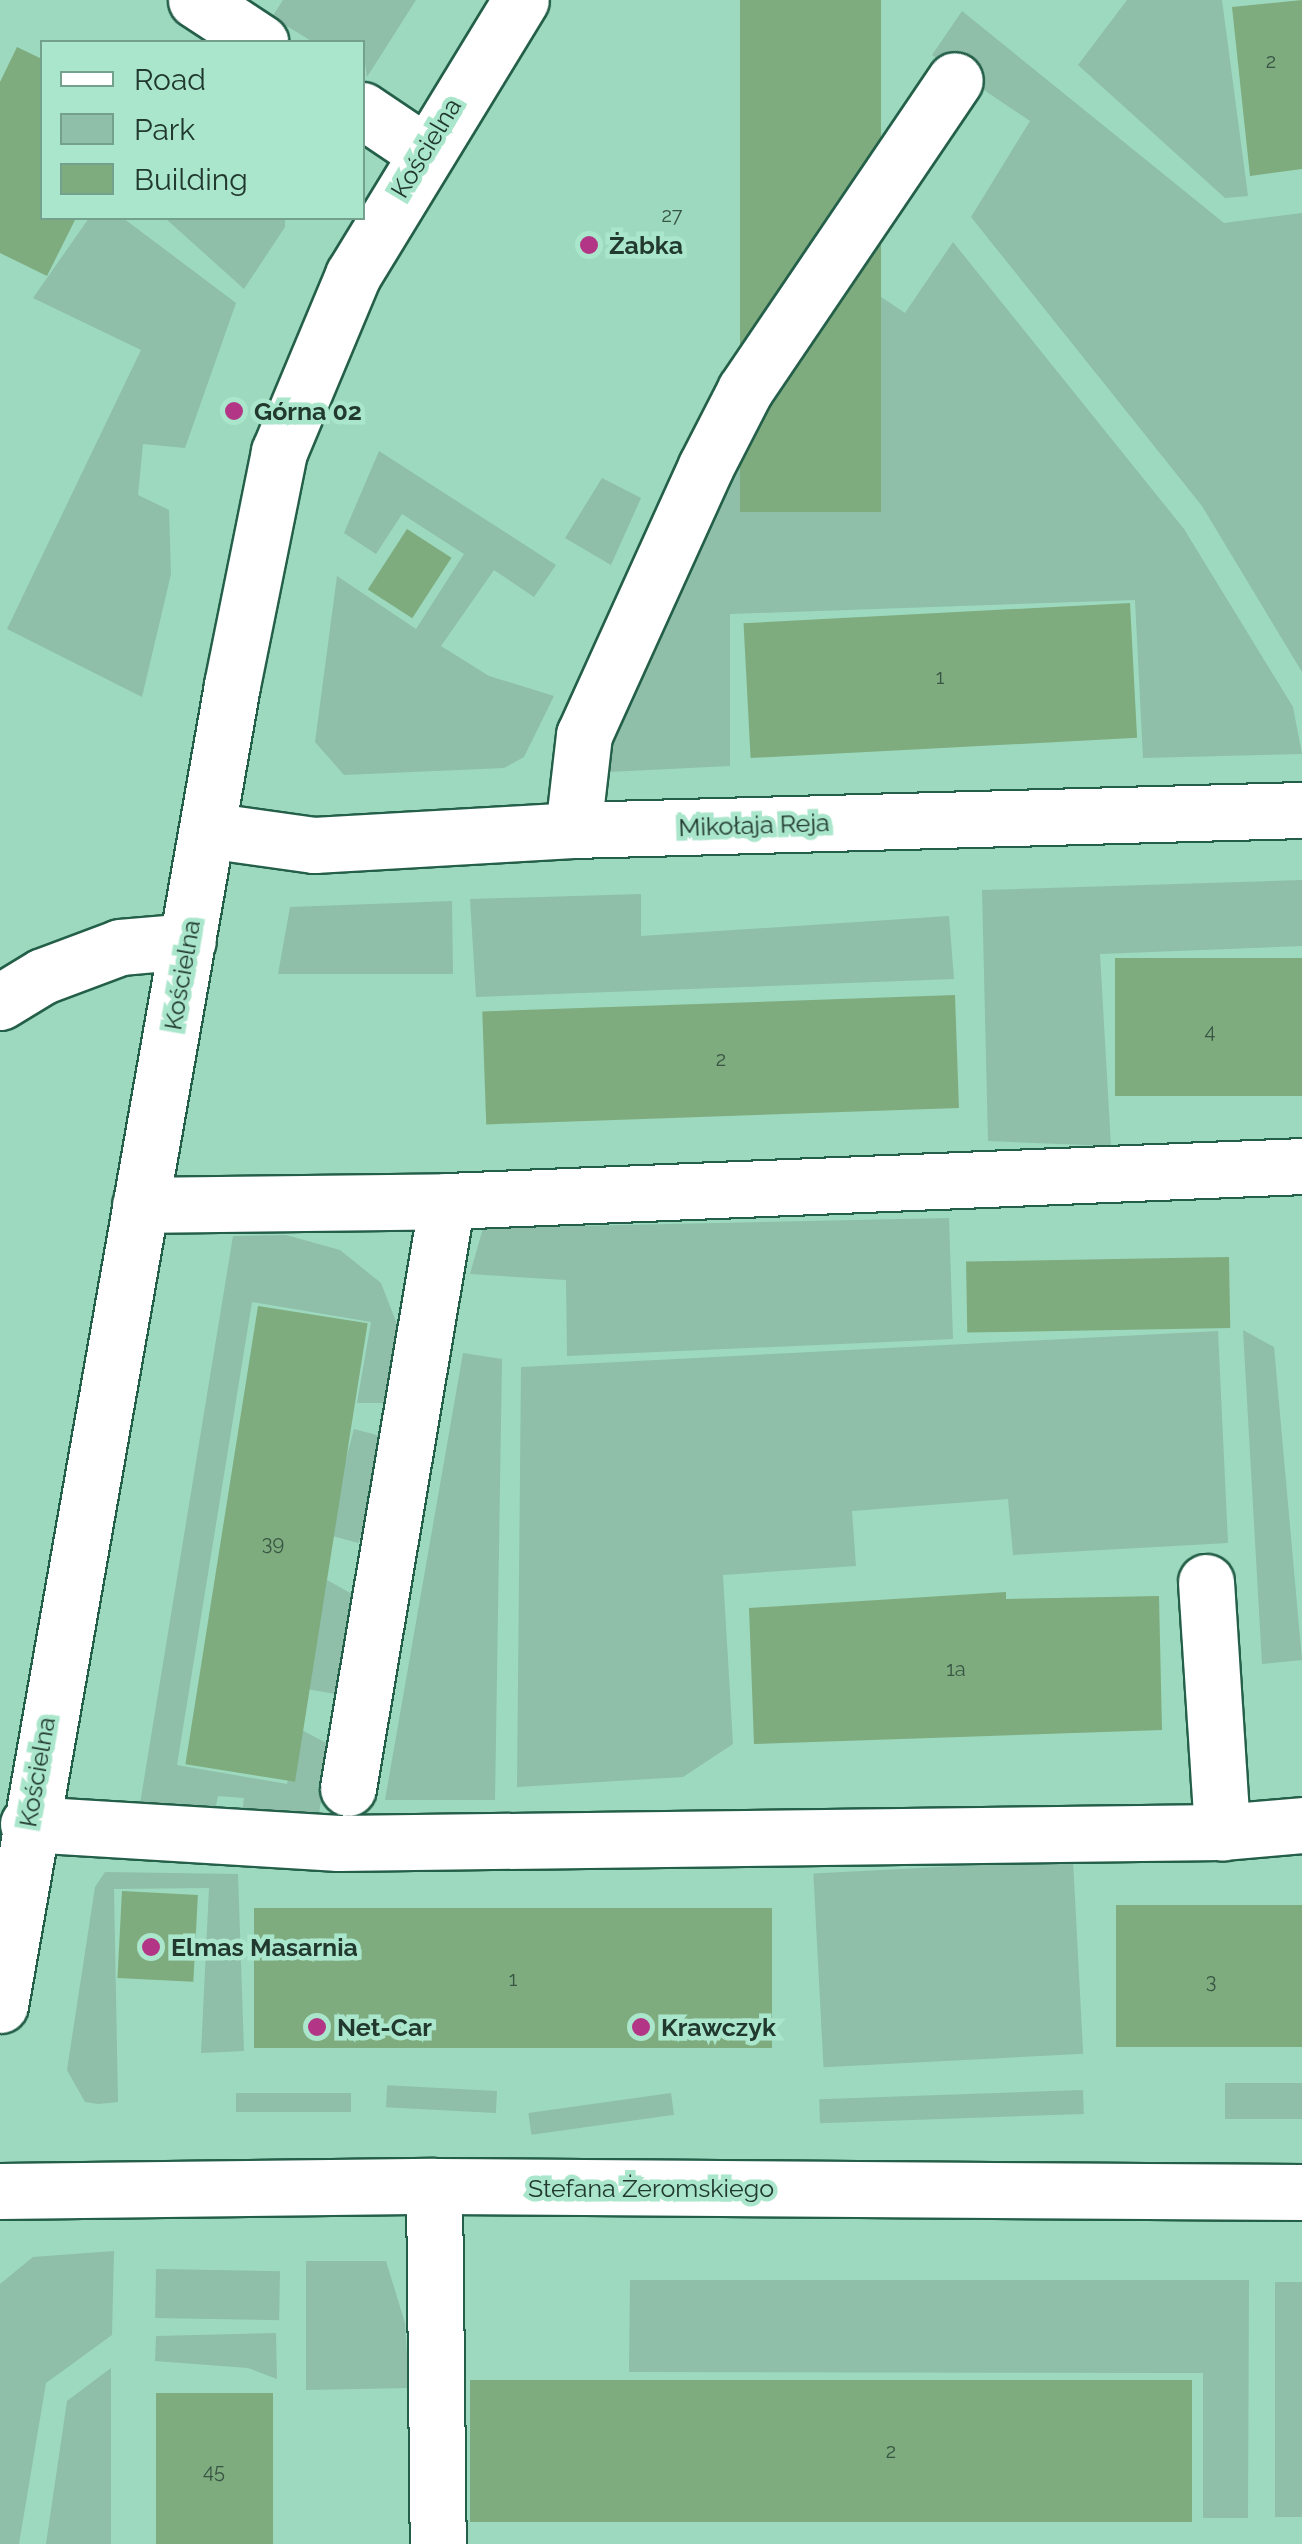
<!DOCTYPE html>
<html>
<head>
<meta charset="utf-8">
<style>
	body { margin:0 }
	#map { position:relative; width:1302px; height:2544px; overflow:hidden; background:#9dd9be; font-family:Raleway,sans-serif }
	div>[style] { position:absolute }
	.green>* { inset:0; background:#8fbea9; transform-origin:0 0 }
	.building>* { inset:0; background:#7eac7f; transform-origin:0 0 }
	.roads { filter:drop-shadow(2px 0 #245f49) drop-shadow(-2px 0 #245f49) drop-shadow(0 2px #245f49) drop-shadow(0 -2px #245f49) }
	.minor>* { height:55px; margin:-27.5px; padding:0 27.5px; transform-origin:27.5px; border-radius:27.5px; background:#fff }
	.dots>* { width:28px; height:28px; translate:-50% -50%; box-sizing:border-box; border:5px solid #aae6cb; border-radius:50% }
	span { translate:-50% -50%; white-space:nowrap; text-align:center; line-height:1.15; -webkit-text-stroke:9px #aae6cb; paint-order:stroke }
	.number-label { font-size:20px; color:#385643 }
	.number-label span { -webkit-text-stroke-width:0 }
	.street-label { font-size:25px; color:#21392f }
	.poi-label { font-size:25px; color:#21392f; font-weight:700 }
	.left { translate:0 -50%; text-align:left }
	.legend { position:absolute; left:40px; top:40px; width:325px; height:180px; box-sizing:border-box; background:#aae6cb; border:2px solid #73a18d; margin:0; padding:12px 18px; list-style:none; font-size:30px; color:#21392f }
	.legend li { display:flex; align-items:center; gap:20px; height:50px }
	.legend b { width:50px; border:2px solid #73a18d }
</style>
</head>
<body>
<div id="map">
	<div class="green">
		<div style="clip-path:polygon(283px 0,416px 0,367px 77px,362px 42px,313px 42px,272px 17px)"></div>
		<div style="clip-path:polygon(1127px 0,1222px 0,1248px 196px,1225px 198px,1078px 65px)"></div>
		<div style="clip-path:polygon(962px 11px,1224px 223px,1302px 213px,1302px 672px,1202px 506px,971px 217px,1030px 121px,932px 55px)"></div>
		<div style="clip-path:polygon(89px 218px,123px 218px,236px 303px,185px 448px,143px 444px,138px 495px,169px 510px,171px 574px,142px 697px,7px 629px,141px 350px,33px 298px)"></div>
		<div style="clip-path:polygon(165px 218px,285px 218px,285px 227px,244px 289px)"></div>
		<div style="clip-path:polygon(953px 242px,1184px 529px,1293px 707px,1302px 754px,1143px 758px,1135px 600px,730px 614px,730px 766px,608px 772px,606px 737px,731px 463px,847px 274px,905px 313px)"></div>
		<div style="clip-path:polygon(379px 451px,556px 565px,534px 597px,494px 570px,441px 646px,489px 676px,554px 696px,524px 757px,504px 768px,344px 775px,315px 742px,337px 576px,416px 629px,464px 554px,402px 514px,376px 554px,344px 533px)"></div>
		<div style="clip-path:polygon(602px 478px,641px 498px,611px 565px,565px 538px)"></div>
		<div style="clip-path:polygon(1302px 880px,1302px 946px,1100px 954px,1111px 1146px,988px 1141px,982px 890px)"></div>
		<div style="clip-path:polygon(641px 894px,641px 936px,949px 916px,954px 979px,476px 997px,470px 899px)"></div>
		<div style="clip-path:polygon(452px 901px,453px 974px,278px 974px,290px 907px)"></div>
		<div style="clip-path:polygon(949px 1218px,953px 1339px,567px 1356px,566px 1280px,470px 1274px,483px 1228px)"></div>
		<div style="clip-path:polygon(286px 1235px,340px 1250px,381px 1283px,402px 1337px,395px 1403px,357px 1403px,371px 1322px,252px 1302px,177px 1765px,287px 1784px,298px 1728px,330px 1745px,317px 1826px,241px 1820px,244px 1798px,218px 1796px,213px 1820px,138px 1816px,233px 1236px)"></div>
		<div style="clip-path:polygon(1243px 1330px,1274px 1347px,1302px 1660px,1262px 1664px)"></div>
		<div style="clip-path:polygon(1218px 1331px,1228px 1543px,1013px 1555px,1008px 1499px,852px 1511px,856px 1566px,723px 1575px,733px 1744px,683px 1777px,517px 1787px,521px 1367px)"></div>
		<div style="clip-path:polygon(463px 1353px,502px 1359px,495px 1800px,385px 1800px)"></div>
		<div style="left:354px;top:1429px;width:34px;height:109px;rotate:15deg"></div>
		<div style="clip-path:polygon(327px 1580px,361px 1599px,346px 1696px,307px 1689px)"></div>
		<div style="left:1073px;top:1860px;width:194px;height:260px;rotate:87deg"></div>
		<div style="clip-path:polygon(105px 1872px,238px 1874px,244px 2051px,201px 2053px,209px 1888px,114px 1889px,118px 2102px,98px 2104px,85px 2102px,67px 2070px,95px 1887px)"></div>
		<div style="left:1302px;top:2083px;width:36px;height:77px;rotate:90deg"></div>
		<div style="left:1083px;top:2090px;width:24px;height:264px;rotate:88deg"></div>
		<div style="left:497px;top:2091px;width:22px;height:110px;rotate:93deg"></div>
		<div style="left:236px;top:2093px;width:115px;height:19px"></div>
		<div style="left:671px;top:2093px;width:22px;height:144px;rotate:82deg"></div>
		<div style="clip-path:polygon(114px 2251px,112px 2335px,46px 2383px,19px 2544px,0 2544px,0 2284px,33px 2257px)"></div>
		<div style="clip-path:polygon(306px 2261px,386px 2261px,405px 2323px,409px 2388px,306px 2390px)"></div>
		<div style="left:156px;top:2269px;width:124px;height:49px;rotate:1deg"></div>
		<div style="clip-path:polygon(630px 2280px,1249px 2280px,1248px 2518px,1203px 2518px,1203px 2373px,629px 2372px)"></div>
		<div style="left:1275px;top:2282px;width:27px;height:235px"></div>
		<div style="clip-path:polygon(276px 2333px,277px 2379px,248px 2368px,155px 2361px,156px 2336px)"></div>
		<div style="clip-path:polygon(111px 2368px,111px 2544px,46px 2544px,67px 2401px)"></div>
	</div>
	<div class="building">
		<div style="left:740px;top:0;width:141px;height:512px"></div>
		<div style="clip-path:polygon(1302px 0,1302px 169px,1250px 176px,1232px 7px)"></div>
		<div style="clip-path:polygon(17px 47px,42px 59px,42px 218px,76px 218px,47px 276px,0 253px,0 82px)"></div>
		<div style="left:407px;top:529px;width:53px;height:72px;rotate:33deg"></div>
		<div style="left:1130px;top:603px;width:135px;height:387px;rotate:87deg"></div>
		<div style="left:1302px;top:958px;width:138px;height:187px;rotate:90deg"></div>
		<div style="left:955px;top:995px;width:113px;height:473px;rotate:88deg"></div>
		<div style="left:1229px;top:1257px;width:71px;height:263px;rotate:89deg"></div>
		<div style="left:258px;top:1306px;width:111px;height:464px;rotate:9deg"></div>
		<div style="clip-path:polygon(1006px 1592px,1006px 1599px,1159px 1596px,1162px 1730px,754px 1744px,749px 1608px)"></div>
		<div style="left:122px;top:1891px;width:76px;height:87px;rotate:3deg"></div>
		<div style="left:1302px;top:1905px;width:142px;height:186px;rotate:90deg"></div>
		<div style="left:254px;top:1908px;width:518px;height:140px"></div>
		<div style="left:470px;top:2380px;width:722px;height:142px"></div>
		<div style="left:273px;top:2393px;width:151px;height:117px;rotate:90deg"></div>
	</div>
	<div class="roads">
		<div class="minor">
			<div style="left:196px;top:0;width:77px;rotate:33.3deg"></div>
			<div style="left:362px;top:110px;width:73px;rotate:33.9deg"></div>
			<div style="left:207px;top:830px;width:108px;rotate:8deg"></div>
			<div style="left:314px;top:845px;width:259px;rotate:-3.3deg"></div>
			<div style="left:573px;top:830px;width:729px;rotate:-1.57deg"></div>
			<div style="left:573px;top:830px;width:96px;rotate:-83.4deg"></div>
			<div style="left:584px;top:735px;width:295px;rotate:-65.6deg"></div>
			<div style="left:706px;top:466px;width:85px;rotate:-62.8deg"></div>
			<div style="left:745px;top:390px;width:374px;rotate:-55.9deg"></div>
			<div style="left:0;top:1002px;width:50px;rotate:-31.2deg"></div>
			<div style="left:43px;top:976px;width:82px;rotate:-20.6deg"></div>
			<div style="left:120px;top:947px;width:68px;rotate:-5deg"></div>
			<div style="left:140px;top:1205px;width:307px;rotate:-0.7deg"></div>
			<div style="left:447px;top:1201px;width:856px;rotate:-2.34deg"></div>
			<div style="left:1206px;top:1582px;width:251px;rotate:86.3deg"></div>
			<div style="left:348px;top:1788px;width:595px;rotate:-80.43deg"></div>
			<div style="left:28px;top:1824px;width:311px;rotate:3.5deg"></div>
			<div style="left:338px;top:1843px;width:884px;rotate:-0.71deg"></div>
			<div style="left:1222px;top:1832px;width:80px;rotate:-5deg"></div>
			<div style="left:0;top:2005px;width:1340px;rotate:-80.03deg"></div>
			<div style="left:232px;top:685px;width:238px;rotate:-78.6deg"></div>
			<div style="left:279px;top:452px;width:192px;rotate:-67.3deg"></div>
			<div style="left:353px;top:275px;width:322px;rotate:-58.6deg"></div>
			<div style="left:434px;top:2186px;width:358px;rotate:89.4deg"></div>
			<div style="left:0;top:2191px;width:434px;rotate:-0.7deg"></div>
			<div style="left:434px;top:2186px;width:868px;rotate:0.4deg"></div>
		</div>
	</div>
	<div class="dots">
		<div style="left:589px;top:245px;background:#b33686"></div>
		<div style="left:234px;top:411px;background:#b33686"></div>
		<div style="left:151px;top:1947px;background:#b33686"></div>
		<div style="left:317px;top:2027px;background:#b33686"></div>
		<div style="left:641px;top:2027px;background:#b33686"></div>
	</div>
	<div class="number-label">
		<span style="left:1271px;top:61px">2</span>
		<span style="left:672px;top:215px">27</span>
		<span style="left:940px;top:677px">1</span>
		<span style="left:1210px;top:1031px">4</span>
		<span style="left:721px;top:1059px">2</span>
		<span style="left:273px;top:1543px">39</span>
		<span style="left:956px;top:1669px">1a</span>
		<span style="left:513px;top:1979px">1</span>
		<span style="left:1211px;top:1981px">3</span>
		<span style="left:891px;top:2451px">2</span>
		<span style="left:214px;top:2471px">45</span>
	</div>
	<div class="street-label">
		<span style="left:426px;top:148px;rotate:-59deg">Kościelna</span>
		<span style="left:754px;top:825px;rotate:-2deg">Mikołaja Reja</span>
		<span style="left:182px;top:975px;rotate:-80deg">Kościelna</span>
		<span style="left:37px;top:1772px;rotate:-80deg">Kościelna</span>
		<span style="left:651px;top:2188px">Stefana Żeromskiego</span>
	</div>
	<div class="poi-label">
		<span class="left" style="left:609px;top:245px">Żabka</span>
		<span class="left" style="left:254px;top:411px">Górna 02</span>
		<span class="left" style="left:171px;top:1947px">Elmas Masarnia</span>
		<span class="left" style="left:337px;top:2027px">Net-Car</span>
		<span class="left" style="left:661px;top:2027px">Krawczyk</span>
	</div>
	<ul class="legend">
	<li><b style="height:12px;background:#fff"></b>Road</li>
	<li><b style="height:28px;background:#8fbea9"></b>Park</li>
	<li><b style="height:28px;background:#7eac7f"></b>Building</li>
	</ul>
</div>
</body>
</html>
